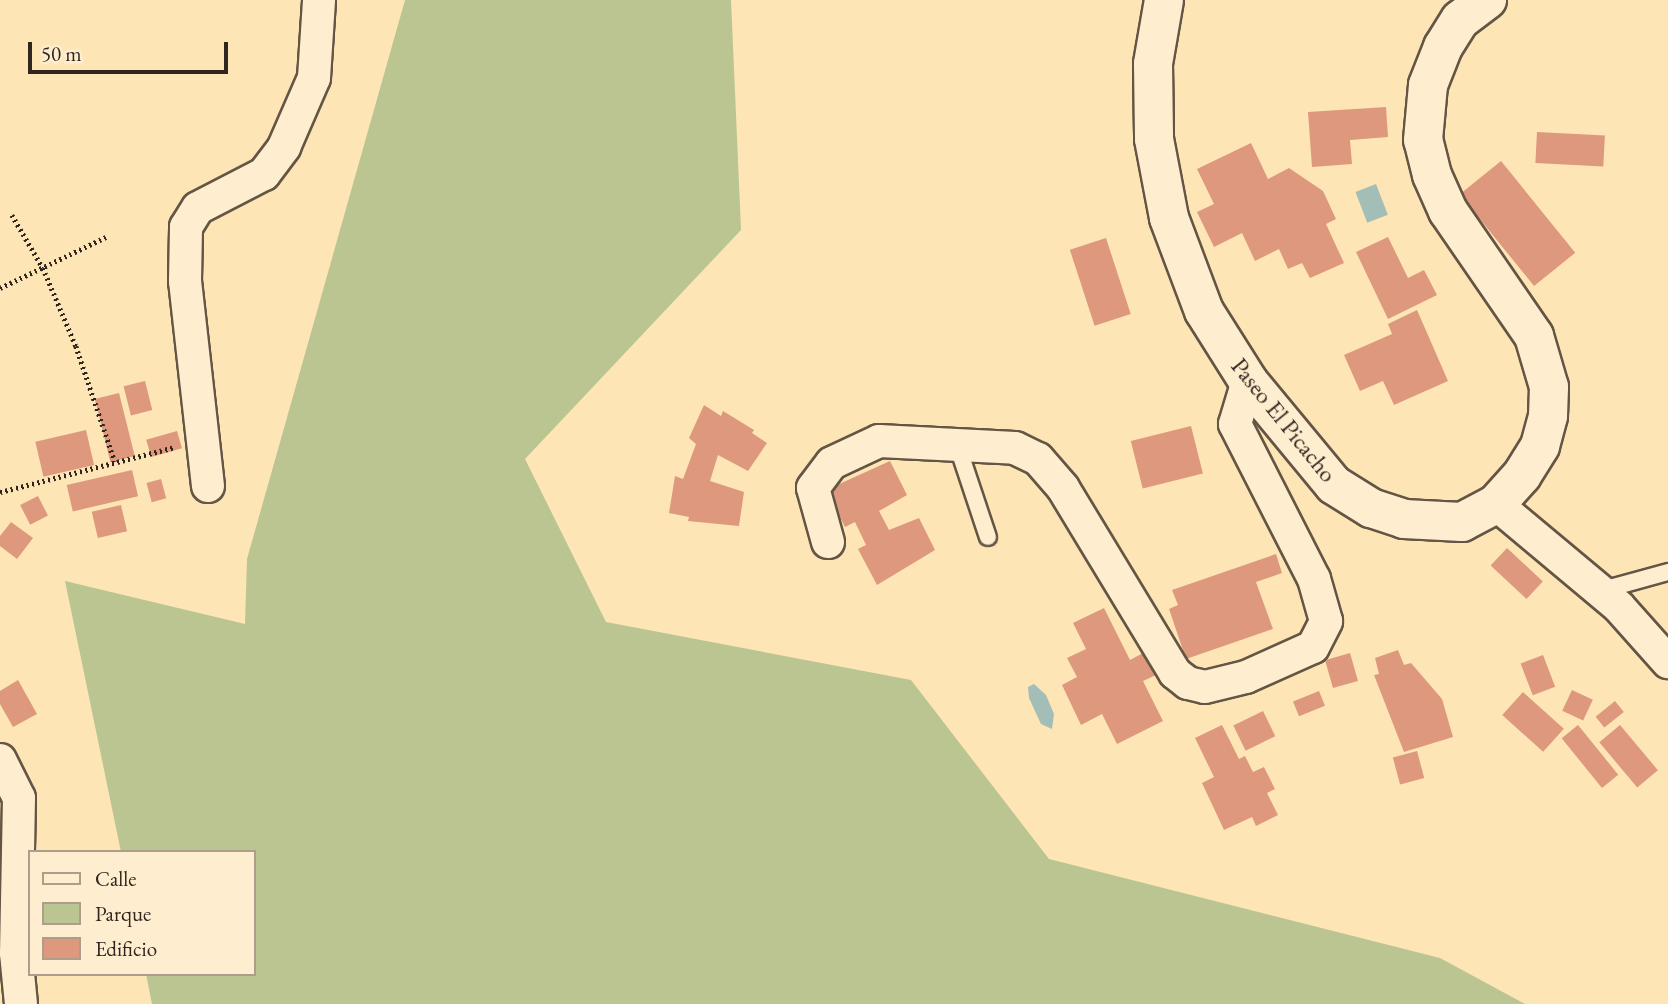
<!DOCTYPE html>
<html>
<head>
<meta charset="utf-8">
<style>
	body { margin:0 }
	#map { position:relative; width:1668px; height:1004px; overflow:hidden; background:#fde5b5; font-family:"EB Garamond",serif }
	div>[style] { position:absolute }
	.green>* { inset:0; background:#bbc591 }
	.water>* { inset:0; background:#a3bdb7; transform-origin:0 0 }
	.building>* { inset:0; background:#de987d; transform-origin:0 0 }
	.path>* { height:4.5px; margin-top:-2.25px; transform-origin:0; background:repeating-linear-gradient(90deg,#312520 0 2px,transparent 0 5.5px) }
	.roads { filter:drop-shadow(2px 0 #645545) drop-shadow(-2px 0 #645545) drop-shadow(0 2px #645545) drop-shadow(0 -2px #645545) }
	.lane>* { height:16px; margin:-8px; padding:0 8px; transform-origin:8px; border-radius:8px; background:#feeecf }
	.street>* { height:32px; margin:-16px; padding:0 16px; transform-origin:16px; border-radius:16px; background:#feeecf }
	.secondary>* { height:38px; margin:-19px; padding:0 19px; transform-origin:19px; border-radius:19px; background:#feeecf }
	span { translate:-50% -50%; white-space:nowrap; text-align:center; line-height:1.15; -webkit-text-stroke:5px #feeecf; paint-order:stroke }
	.street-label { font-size:24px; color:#312520 }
	.legend { position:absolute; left:28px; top:850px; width:228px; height:126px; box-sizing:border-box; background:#feeecf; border:2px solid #ac9e89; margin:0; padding:9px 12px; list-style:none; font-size:21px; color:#312520 }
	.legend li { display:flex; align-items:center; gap:14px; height:35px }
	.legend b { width:35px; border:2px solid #ac9e89 }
	.scale { position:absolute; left:28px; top:42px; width:200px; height:32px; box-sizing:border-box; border:4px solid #312520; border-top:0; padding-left:9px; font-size:21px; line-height:24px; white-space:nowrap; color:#312520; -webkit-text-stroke:5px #feeecf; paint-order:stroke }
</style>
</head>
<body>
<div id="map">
	<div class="green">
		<div style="clip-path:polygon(405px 0,731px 0,741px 230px,525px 459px,606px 622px,911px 680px,1049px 859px,1440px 958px,1525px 1004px,152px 1004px,146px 974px,254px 974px,254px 852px,121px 852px,65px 581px,245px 624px,247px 559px)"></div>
	</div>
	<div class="water">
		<div style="left:1376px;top:184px;width:33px;height:22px;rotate:69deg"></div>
		<div style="clip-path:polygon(1034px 684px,1046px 695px,1054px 714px,1052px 729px,1041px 724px,1029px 698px,1028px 687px)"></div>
	</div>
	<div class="building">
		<div style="clip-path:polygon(1386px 107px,1388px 137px,1350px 140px,1352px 164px,1312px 167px,1308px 112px)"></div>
		<div style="left:1537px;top:132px;width:68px;height:31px;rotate:3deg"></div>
		<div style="clip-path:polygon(1251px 143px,1268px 179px,1289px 168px,1323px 191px,1336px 219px,1326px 224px,1344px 263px,1310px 278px,1302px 263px,1288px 269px,1279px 249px,1255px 261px,1242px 233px,1214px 247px,1197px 212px,1214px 204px,1197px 169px)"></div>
		<div style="left:1501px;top:161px;width:118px;height:53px;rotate:51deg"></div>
		<div style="clip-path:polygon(1388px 237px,1408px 278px,1424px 270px,1437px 295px,1388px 319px,1356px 252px)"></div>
		<div style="left:1106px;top:238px;width:80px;height:38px;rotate:72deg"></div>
		<div style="clip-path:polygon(1417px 310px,1448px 381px,1394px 405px,1383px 381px,1360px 391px,1344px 355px,1392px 334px,1388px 324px)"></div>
		<div style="left:145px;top:381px;width:30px;height:22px;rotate:76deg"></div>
		<div style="left:119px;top:393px;width:65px;height:25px;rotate:76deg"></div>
		<div style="clip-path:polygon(704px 405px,721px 416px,723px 411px,754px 430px,752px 433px,767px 443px,748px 471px,718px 455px,710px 481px,744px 492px,739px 526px,688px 521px,689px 517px,669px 513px,675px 476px,683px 479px,696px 444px,689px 438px)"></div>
		<div style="left:1191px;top:426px;width:49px;height:62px;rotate:76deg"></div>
		<div style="left:86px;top:430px;width:36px;height:52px;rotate:77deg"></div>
		<div style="left:177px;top:431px;width:18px;height:32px;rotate:74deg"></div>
		<div style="clip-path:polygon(890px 461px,907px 495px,879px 511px,889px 530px,919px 518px,935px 550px,877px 585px,858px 549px,866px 545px,855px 522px,845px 527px,826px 490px)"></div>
		<div style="left:132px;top:470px;width:27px;height:67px;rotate:77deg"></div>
		<div style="left:161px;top:479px;width:20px;height:15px;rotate:75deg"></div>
		<div style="left:38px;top:496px;width:22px;height:20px;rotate:63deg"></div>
		<div style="left:121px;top:505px;width:27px;height:30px;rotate:77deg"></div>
		<div style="clip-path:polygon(11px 522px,33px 538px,17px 559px,0 546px,0 536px)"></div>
		<div style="left:1507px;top:548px;width:49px;height:24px;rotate:43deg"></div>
		<div style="clip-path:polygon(1276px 554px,1282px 573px,1256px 582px,1273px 629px,1186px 659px,1169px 609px,1178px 605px,1172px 590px)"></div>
		<div style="clip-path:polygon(1104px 608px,1130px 660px,1145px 652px,1156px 675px,1143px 681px,1163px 721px,1117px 744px,1102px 714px,1081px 725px,1062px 685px,1077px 677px,1067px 658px,1086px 649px,1073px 623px)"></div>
		<div style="clip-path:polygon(1398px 650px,1404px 665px,1411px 663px,1442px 699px,1453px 737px,1404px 752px,1374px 675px,1379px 674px,1375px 658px)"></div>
		<div style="left:1350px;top:653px;width:29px;height:26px;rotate:74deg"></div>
		<div style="left:1543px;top:655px;width:34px;height:24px;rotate:69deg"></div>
		<div style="clip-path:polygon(18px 680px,37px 714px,13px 727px,0 704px,0 691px)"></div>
		<div style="left:1572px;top:690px;width:23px;height:23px;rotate:25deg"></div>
		<div style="left:1319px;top:691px;width:16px;height:28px;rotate:68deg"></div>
		<div style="left:1523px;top:692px;width:55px;height:31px;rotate:42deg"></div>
		<div style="left:1615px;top:701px;width:14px;height:25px;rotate:51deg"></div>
		<div style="left:1263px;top:711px;width:28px;height:33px;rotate:64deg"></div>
		<div style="clip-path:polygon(1222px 725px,1239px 759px,1245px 756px,1253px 772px,1264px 767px,1275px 789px,1267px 793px,1278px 815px,1256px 826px,1252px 817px,1224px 830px,1202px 783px,1214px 777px,1195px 738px)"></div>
		<div style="left:1578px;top:725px;width:64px;height:21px;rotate:51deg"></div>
		<div style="left:1620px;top:725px;width:59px;height:27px;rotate:50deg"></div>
		<div style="left:1417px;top:751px;width:28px;height:25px;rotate:75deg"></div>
	</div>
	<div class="path">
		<div style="left:12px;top:215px;width:61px;rotate:59.7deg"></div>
		<div style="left:43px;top:268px;width:85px;rotate:67.1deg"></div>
		<div style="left:76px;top:346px;width:122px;rotate:71.4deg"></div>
		<div style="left:0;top:288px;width:118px;rotate:-25.7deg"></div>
		<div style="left:0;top:492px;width:181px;rotate:-14.4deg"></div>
	</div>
	<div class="roads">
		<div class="lane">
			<div style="left:956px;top:441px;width:101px;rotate:71.6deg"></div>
			<div style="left:1599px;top:591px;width:72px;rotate:-15.4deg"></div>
		</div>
		<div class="street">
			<div style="left:208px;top:486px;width:206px;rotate:-96.4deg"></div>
			<div style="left:185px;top:281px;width:54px;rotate:-88.9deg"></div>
			<div style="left:186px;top:227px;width:22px;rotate:-58deg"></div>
			<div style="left:198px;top:208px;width:74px;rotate:-27.3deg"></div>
			<div style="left:264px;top:174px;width:34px;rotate:-53deg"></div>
			<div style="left:284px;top:147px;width:75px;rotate:-66.5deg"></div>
			<div style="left:314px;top:78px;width:78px;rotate:-86.3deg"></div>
			<div style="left:1496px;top:504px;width:160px;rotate:39.9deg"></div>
			<div style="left:1619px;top:607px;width:74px;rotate:48.3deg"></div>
			<div style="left:828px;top:542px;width:56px;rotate:-105.5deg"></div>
			<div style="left:813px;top:488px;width:31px;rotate:-53deg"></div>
			<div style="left:832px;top:463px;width:52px;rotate:-25.1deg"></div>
			<div style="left:879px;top:441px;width:136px;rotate:2.9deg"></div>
			<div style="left:1015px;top:448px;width:25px;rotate:26deg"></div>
			<div style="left:1038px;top:459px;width:38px;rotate:49deg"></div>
			<div style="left:1063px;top:488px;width:216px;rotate:58.8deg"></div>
			<div style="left:1175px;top:673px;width:16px;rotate:38deg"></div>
			<div style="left:1188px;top:683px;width:17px;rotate:13deg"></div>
			<div style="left:1205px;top:687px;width:42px;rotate:-13.7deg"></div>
			<div style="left:1246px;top:677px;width:73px;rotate:-24.1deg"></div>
			<div style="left:1313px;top:647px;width:29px;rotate:-63deg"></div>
			<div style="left:1326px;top:621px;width:44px;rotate:-105.9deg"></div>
			<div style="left:1314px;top:579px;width:174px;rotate:-117deg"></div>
			<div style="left:1235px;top:424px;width:45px;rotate:-73.2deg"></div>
			<div style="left:0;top:760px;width:42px;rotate:63.4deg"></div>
			<div style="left:19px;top:798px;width:155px;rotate:91.1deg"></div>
			<div style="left:16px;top:953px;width:51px;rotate:84.4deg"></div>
		</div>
		<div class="secondary">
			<div style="left:1164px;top:0;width:65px;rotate:99.8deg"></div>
			<div style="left:1153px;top:64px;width:75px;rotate:89.2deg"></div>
			<div style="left:1154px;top:139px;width:80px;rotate:79.2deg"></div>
			<div style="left:1169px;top:218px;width:99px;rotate:69.4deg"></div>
			<div style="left:1204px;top:311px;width:83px;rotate:57.8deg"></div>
			<div style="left:1248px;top:381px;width:135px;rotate:50.4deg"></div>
			<div style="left:1334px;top:485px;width:44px;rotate:31.9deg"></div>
			<div style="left:1371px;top:508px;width:35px;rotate:18deg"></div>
			<div style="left:1404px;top:519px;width:58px;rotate:3deg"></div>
			<div style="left:1462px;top:522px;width:38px;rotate:-28deg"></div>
			<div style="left:1496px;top:504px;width:39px;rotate:-48deg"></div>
			<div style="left:1522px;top:475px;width:34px;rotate:-58deg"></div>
			<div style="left:1540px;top:446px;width:31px;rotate:-75deg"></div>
			<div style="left:1548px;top:416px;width:29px;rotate:-88deg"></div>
			<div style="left:1549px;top:387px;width:53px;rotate:-106.4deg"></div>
			<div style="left:1534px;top:336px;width:152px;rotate:-124.5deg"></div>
			<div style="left:1448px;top:211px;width:39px;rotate:-114deg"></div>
			<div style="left:1432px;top:175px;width:36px;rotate:-104deg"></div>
			<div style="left:1423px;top:140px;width:55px;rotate:-84.8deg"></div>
			<div style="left:1428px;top:85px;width:41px;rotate:-68.5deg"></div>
			<div style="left:1443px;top:47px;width:32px;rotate:-58deg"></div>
			<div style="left:1460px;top:20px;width:34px;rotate:-37deg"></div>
		</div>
	</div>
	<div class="street-label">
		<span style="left:1284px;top:420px;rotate:51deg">Paseo El Picacho</span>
	</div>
	<ul class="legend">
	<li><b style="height:9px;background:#feeecf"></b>Calle</li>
	<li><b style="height:19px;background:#bbc591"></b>Parque</li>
	<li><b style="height:19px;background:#de987d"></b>Edificio</li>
	</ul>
	<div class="scale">50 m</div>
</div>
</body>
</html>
